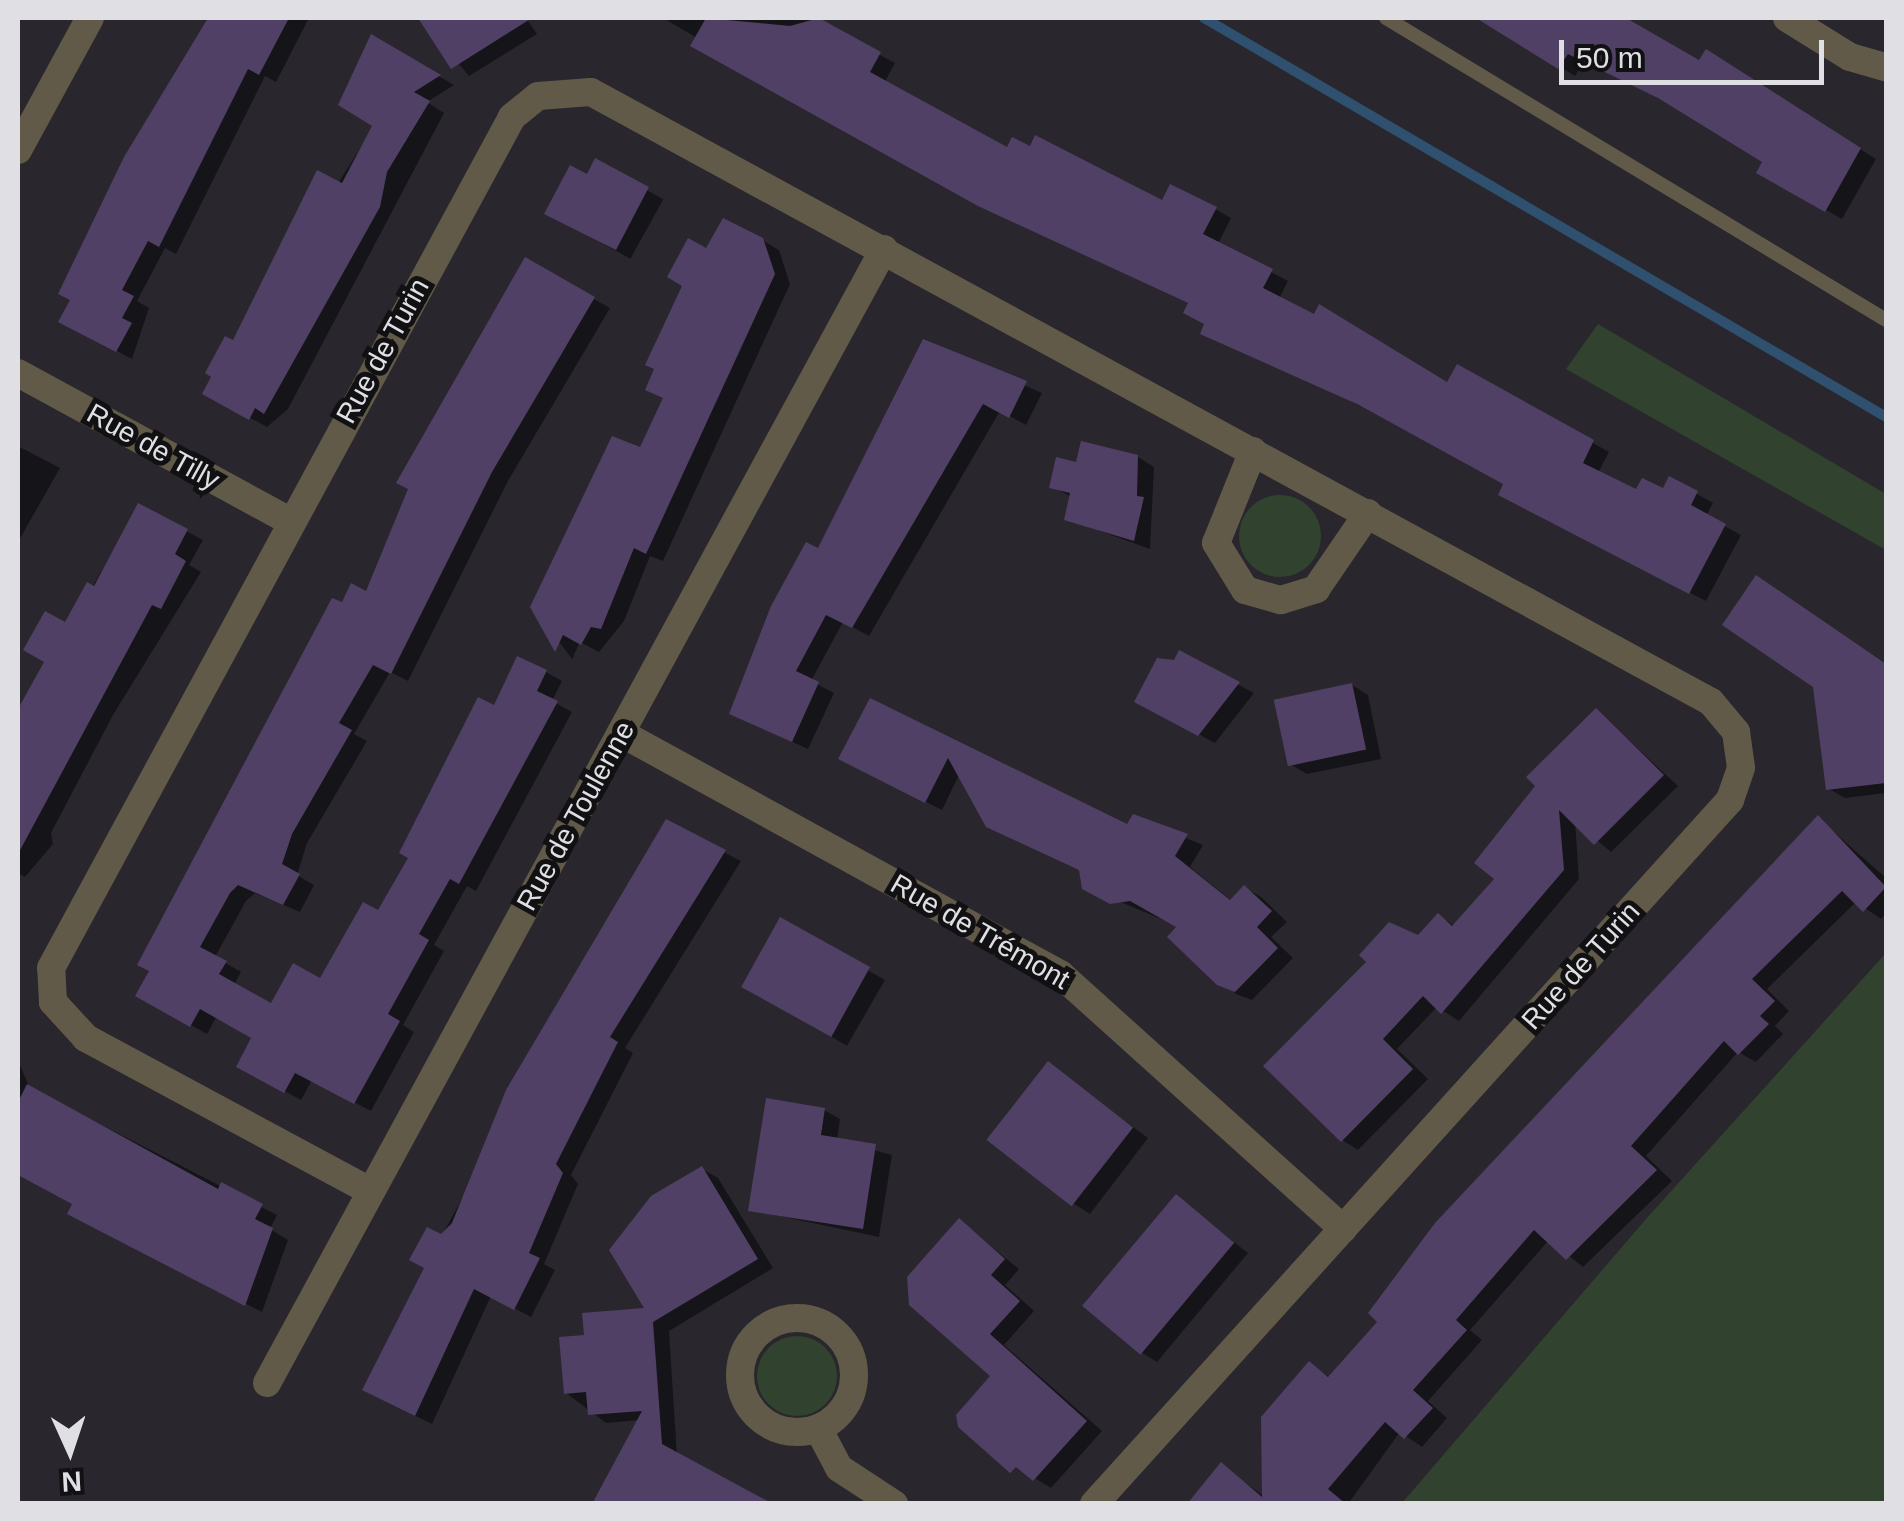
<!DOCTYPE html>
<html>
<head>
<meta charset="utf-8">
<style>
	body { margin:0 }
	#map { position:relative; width:1904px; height:1521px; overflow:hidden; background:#29272d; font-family:Arial,sans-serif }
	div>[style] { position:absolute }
	.green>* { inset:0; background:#31432e }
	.round { border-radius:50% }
	.shadow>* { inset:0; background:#0007; transform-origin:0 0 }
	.stream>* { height:10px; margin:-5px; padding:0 5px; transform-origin:5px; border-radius:5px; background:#2f506f }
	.building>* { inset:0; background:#514066; transform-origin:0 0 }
	.lane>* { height:14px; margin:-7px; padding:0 7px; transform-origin:7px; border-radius:7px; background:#625a48 }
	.street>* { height:28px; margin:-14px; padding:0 14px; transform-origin:14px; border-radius:14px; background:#625a48 }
	.street>.ring { margin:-14px; padding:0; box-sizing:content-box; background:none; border:28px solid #625a48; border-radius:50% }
	span { translate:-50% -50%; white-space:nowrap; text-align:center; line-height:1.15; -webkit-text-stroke:10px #111013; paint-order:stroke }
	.street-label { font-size:28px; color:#e0dfe3 }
	.frame { position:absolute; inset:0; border:20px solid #e0dfe3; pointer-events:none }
	.north { position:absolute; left:20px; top:1401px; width:100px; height:100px; -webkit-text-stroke:8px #111013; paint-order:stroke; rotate:177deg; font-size:28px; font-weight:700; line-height:40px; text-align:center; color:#e0dfe3 }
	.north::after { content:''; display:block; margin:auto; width:35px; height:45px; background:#e0dfe3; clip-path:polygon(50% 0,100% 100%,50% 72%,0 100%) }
	.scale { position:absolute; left:1559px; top:40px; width:265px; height:45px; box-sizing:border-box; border:5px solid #e0dfe3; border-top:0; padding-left:12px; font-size:30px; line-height:35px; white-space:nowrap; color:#e0dfe3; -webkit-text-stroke:8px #111013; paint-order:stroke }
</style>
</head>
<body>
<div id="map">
	<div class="green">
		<div style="clip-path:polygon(1598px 324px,1886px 494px,1886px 550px,1566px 369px)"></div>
		<div class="round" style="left:1239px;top:495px;width:82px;height:82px"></div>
		<div style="clip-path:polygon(1886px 953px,1886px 1503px,1402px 1503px,1646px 1219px)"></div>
		<div class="round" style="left:757px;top:1336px;width:80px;height:80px"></div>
	</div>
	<div class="shadow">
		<div style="clip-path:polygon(210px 18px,309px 18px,276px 82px,265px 76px,176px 254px,165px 248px,137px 301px,149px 308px,132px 359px,77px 330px,73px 300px,117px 175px)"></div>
		<div style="clip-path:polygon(421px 18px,526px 18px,537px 34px,469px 76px)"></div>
		<div style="clip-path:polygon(663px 18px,811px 18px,895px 63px,884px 83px,1008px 151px,1163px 203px,1215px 209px,1231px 218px,1218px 244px,1288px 281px,1279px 299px,1448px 385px,1458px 367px,1609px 452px,1598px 473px,1637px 493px,1664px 492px,1670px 479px,1713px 503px,1706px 516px,1741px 535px,1706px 601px,1517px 503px,1506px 484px,1207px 324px,1190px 304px,997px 214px)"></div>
		<div style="clip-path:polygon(1480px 18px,1621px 18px,1700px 63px,1722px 62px,1876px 159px,1842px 219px,1759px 172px,1765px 162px,1671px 103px,1585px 61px,1575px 76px)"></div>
		<div style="clip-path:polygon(373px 37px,454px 85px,427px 102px,444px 113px,288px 409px,267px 427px,205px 393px,375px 125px)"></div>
		<div style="left:596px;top:162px;width:77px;height:68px;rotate:29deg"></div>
		<div style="clip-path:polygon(762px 240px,779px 250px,790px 284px,663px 561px,650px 556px,624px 621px,599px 652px,580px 642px,572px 659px,533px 607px,641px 451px,665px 399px,685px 285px,708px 251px)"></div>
		<div style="clip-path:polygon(526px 261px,610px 308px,508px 481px,408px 681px,390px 672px,354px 734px,367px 741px,307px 843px,297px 875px,314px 885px,300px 912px,255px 893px,246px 901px,215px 957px,241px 972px,234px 985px,272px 1007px,321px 981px,379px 914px,496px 708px,546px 672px,562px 681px,552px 701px,572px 712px,476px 891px,467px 886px,434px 945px,444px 951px,403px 1025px,414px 1032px,371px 1111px,312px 1080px,301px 1100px,239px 1066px,255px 1038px,217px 1016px,207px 1034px,138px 995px,343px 606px,368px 594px)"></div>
		<div style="clip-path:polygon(924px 342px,1042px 393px,1026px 425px,1000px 411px,869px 636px,843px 622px,811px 681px,834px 693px,808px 749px,748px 722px,819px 551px)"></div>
		<div style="clip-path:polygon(18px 446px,60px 468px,18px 542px)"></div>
		<div style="clip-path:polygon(1138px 457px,1154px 467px,1150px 549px,1067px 519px,1072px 497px,1052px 487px,1078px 465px)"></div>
		<div style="clip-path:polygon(139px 506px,203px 540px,189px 565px,201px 572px,113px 715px,51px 833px,53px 844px,25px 877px,18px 873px,18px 715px)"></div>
		<div style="clip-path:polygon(1773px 588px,1886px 665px,1886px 793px,1845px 798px,1829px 789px,1816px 686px)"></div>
		<div style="clip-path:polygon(1180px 654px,1254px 693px,1215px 743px,1137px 701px)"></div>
		<div style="clip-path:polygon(1352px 685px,1368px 695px,1381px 759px,1307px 774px,1290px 764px)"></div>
		<div style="clip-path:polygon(871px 701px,1128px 828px,1134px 817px,1203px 845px,1190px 867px,1232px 901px,1245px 888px,1261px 897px,1287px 922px,1271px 937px,1293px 958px,1252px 1000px,1236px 994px,1180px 927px,1085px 887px,1082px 871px,960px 773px,942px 810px,858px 767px)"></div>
		<div style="clip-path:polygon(1597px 711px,1678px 786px,1611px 852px,1575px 822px,1579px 879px,1459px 1021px,1437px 1007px,1397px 1049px,1428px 1079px,1358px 1150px,1342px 1140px,1418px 938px,1439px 916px,1455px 926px,1497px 879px)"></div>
		<div style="clip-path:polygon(1818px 818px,1886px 878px,1886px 913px,1881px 919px,1856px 902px,1767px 989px,1789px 1011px,1775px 1026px,1783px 1034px,1756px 1062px,1738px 1052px,1646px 1156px,1672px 1181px,1583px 1267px,1549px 1240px,1470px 1330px,1482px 1340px,1428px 1401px,1447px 1418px,1422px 1447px,1400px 1432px,1348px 1504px,1190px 1504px,1222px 1466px,1265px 1497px,1309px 1364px,1331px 1378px)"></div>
		<div style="clip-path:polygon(667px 823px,741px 861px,625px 1048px,633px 1053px,571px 1175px,578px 1184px,544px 1264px,555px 1270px,531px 1317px,491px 1296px,432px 1424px,381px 1399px,441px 1237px)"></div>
		<div style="left:781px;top:920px;width:120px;height:76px;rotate:30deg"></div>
		<div style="clip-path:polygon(18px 1061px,30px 1088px,277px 1215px,270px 1229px,288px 1240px,262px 1312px,86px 1222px,76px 1204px,18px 1173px)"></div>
		<div style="clip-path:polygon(1048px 1064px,1148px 1138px,1090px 1214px,1074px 1204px)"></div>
		<div style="clip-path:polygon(824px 1110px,840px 1119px,837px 1140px,892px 1155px,879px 1237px,751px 1210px)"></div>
		<div style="clip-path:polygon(702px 1169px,718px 1178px,773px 1268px,669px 1331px,677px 1456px,595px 1504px,640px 1420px,606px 1423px,566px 1393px,586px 1337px,648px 1310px)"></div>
		<div style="clip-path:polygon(1177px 1198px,1248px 1253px,1157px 1362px,1141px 1352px)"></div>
		<div style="clip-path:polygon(960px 1221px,1019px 1269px,1005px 1285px,1034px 1311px,1004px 1345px,1102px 1431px,1051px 1488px,985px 1448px,993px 1376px)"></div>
	</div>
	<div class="stream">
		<div style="left:1204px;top:18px;width:790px;rotate:30.33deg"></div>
	</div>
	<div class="building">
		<div style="clip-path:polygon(208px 18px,289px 18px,259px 75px,248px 69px,159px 247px,148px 241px,122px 290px,134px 296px,122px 318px,132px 323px,116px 352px,58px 322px,70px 300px,58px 294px,124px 157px)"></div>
		<div style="clip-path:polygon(418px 18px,532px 18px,451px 69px)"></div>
		<div style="clip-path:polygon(706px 18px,790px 26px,819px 18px,881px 52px,870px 72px,1007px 147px,1012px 137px,1030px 146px,1035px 135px,1162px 200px,1170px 184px,1217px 207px,1203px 234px,1273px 269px,1263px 288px,1314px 314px,1319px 304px,1447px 382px,1457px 364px,1594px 440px,1583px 463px,1636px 489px,1642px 478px,1663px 488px,1669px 476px,1698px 491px,1691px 505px,1726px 524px,1689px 594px,1498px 495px,1503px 484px,1357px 404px,1200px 334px,1204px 324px,1183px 313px,1188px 303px,978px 206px,690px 46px)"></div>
		<div style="clip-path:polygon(1476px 18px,1626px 18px,1699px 60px,1706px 49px,1861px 148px,1825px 212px,1756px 173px,1762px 162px,1658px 98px,1568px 54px,1558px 69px)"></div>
		<div style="clip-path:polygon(371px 34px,441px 75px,414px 92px,430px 101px,387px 172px,380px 207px,264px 414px,255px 408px,249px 420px,202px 394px,211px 377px,205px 373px,225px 336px,233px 340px,317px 170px,342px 183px,372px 126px,338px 105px)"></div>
		<div style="clip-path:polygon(595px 158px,649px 187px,616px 250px,544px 214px,570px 165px,587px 174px)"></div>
		<div style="clip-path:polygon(723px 218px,763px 238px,775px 274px,646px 554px,634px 548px,601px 629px,591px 627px,581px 645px,563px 635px,555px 652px,530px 607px,612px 436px,640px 447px,663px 398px,645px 390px,654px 369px,645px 365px,682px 286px,667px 277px,688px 238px,706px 248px)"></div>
		<div style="clip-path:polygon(525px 257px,595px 297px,492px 472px,391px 674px,373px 665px,339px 723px,352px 730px,292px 834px,282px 864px,300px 874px,283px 905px,238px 885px,230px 893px,200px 947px,227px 961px,219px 974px,271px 1003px,293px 963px,320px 978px,363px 902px,378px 910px,408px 858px,399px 853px,478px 697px,494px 705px,517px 656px,547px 670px,537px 691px,558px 701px,459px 884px,450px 879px,419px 934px,429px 940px,388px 1014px,400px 1021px,354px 1104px,295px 1073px,284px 1093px,236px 1067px,251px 1038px,200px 1009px,190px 1027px,135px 996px,149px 971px,137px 965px,332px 598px,342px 602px,351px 583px,366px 591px,408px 489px,396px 483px)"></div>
		<div style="clip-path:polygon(923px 339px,1027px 381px,1009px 418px,983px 404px,852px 628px,826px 615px,796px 671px,819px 682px,792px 742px,729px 714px,771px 606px,806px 542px,818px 548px)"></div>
		<div style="clip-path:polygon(1081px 441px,1138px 455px,1137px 496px,1144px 497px,1134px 541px,1064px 520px,1070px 493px,1049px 488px,1056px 457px,1076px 462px)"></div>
		<div style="clip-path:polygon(138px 503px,188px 529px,175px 554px,186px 561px,161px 609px,152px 605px,18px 854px,18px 709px,44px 662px,23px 650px,45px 611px,65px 622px,87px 582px,94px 586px)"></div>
		<div style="clip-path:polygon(1756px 575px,1886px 664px,1886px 783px,1826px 790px,1813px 687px,1722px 625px)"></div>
		<div style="clip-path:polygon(1179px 650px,1240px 682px,1198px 736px,1134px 702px,1157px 658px,1174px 660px)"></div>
		<div style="left:1352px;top:683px;width:68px;height:80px;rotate:78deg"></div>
		<div style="clip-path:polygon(870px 698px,1127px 824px,1133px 814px,1188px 834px,1175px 856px,1230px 900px,1244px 885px,1272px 911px,1257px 927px,1278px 948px,1235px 992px,1217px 985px,1167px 937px,1176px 927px,1130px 901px,1110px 904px,1082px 889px,1079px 870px,986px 827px,948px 758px,925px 803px,838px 759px)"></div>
		<div style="clip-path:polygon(1596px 708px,1664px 775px,1594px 845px,1559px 810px,1564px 870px,1441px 1014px,1423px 996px,1383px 1039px,1413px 1069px,1341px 1142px,1263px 1066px,1366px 962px,1359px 955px,1389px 922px,1418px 935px,1438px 913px,1452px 926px,1494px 879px,1474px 863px,1535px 786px,1526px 777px)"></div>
		<div style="clip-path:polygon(1818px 815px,1886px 887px,1863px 912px,1842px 891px,1752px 979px,1775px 1001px,1760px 1016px,1769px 1024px,1738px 1055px,1724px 1041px,1631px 1146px,1657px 1170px,1566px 1260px,1534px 1230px,1456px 1320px,1467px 1330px,1413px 1390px,1433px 1408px,1404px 1439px,1385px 1422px,1328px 1489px,1346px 1504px,1187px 1504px,1221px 1462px,1262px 1497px,1261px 1417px,1309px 1361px,1328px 1377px,1377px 1322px,1368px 1313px,1435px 1223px)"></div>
		<div style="clip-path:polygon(666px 819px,726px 850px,610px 1037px,618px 1042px,556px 1164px,563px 1173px,529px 1253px,540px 1258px,514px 1310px,474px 1289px,415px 1416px,362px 1390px,424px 1268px,409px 1260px,427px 1227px,441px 1234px,452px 1223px,506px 1090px)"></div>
		<div style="left:780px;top:917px;width:103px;height:80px;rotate:29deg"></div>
		<div style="left:1048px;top:1061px;width:108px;height:100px;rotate:38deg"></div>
		<div style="clip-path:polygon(27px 1084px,218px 1189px,221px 1182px,263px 1204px,255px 1219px,273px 1228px,245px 1306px,67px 1214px,72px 1204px,18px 1175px,18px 1102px)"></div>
		<div style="clip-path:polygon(766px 1098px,825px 1108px,821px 1135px,876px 1144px,863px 1229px,748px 1211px)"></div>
		<div style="clip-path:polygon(702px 1166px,758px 1259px,653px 1322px,662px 1444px,773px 1504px,592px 1504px,642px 1411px,588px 1415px,586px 1392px,564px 1394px,559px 1337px,584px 1335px,582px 1313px,644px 1308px,609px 1250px,651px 1196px)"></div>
		<div style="left:1176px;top:1194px;width:76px;height:146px;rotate:40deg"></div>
		<div style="clip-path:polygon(959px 1218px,1005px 1259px,991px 1275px,1020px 1301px,990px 1334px,1087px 1421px,1033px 1481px,1016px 1467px,1010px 1473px,958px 1427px,956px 1415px,990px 1376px,909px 1305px,907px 1277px)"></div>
	</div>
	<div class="lane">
		<div style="left:1386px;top:18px;width:584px;rotate:31.13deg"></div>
	</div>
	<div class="street">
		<div style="left:1787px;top:18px;width:74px;rotate:31.8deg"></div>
		<div style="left:1850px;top:57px;width:37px;rotate:16deg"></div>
		<div style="left:18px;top:150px;width:150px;rotate:-61.4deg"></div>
		<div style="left:18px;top:373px;width:309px;rotate:28.6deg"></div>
		<div style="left:1253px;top:451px;width:99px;rotate:111.9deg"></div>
		<div style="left:1216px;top:543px;width:55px;rotate:58.3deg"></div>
		<div style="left:1245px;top:590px;width:37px;rotate:16deg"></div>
		<div style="left:1281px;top:600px;width:37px;rotate:-17deg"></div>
		<div style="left:1316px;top:589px;width:92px;rotate:-55.6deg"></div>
		<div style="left:621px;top:733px;width:501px;rotate:28.77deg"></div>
		<div style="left:1060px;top:974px;width:381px;rotate:42deg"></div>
		<div style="left:370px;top:1191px;width:323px;rotate:-151.7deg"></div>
		<div style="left:86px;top:1038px;width:49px;rotate:-132.5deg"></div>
		<div style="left:53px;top:1002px;width:34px;rotate:-93deg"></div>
		<div style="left:51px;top:968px;width:968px;rotate:-61.55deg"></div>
		<div style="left:512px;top:117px;width:33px;rotate:-39deg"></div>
		<div style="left:538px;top:96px;width:53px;rotate:-4.3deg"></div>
		<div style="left:591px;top:92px;width:1275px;rotate:28.57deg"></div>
		<div style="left:1711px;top:702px;width:39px;rotate:50deg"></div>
		<div style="left:1736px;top:732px;width:36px;rotate:82deg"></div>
		<div style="left:1741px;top:768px;width:34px;rotate:109deg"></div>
		<div style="left:1730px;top:800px;width:949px;rotate:132.09deg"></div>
		<div class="ring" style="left:740px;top:1318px;width:86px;height:86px"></div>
		<div style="left:267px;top:1383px;width:1291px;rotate:-61.45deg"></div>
		<div style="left:818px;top:1428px;width:45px;rotate:62.3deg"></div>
		<div style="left:839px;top:1468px;width:66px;rotate:33.2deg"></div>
	</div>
	<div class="street-label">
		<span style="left:383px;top:351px;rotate:-61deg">Rue de Turin</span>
		<span style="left:153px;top:447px;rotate:29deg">Rue de Tilly</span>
		<span style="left:576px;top:816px;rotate:-61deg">Rue de Toulenne</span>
		<span style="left:980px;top:932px;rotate:30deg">Rue de Trémont</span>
		<span style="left:1581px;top:966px;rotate:-48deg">Rue de Turin</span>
	</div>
	<div class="frame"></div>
	<div class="north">N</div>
	<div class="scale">50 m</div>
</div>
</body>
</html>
